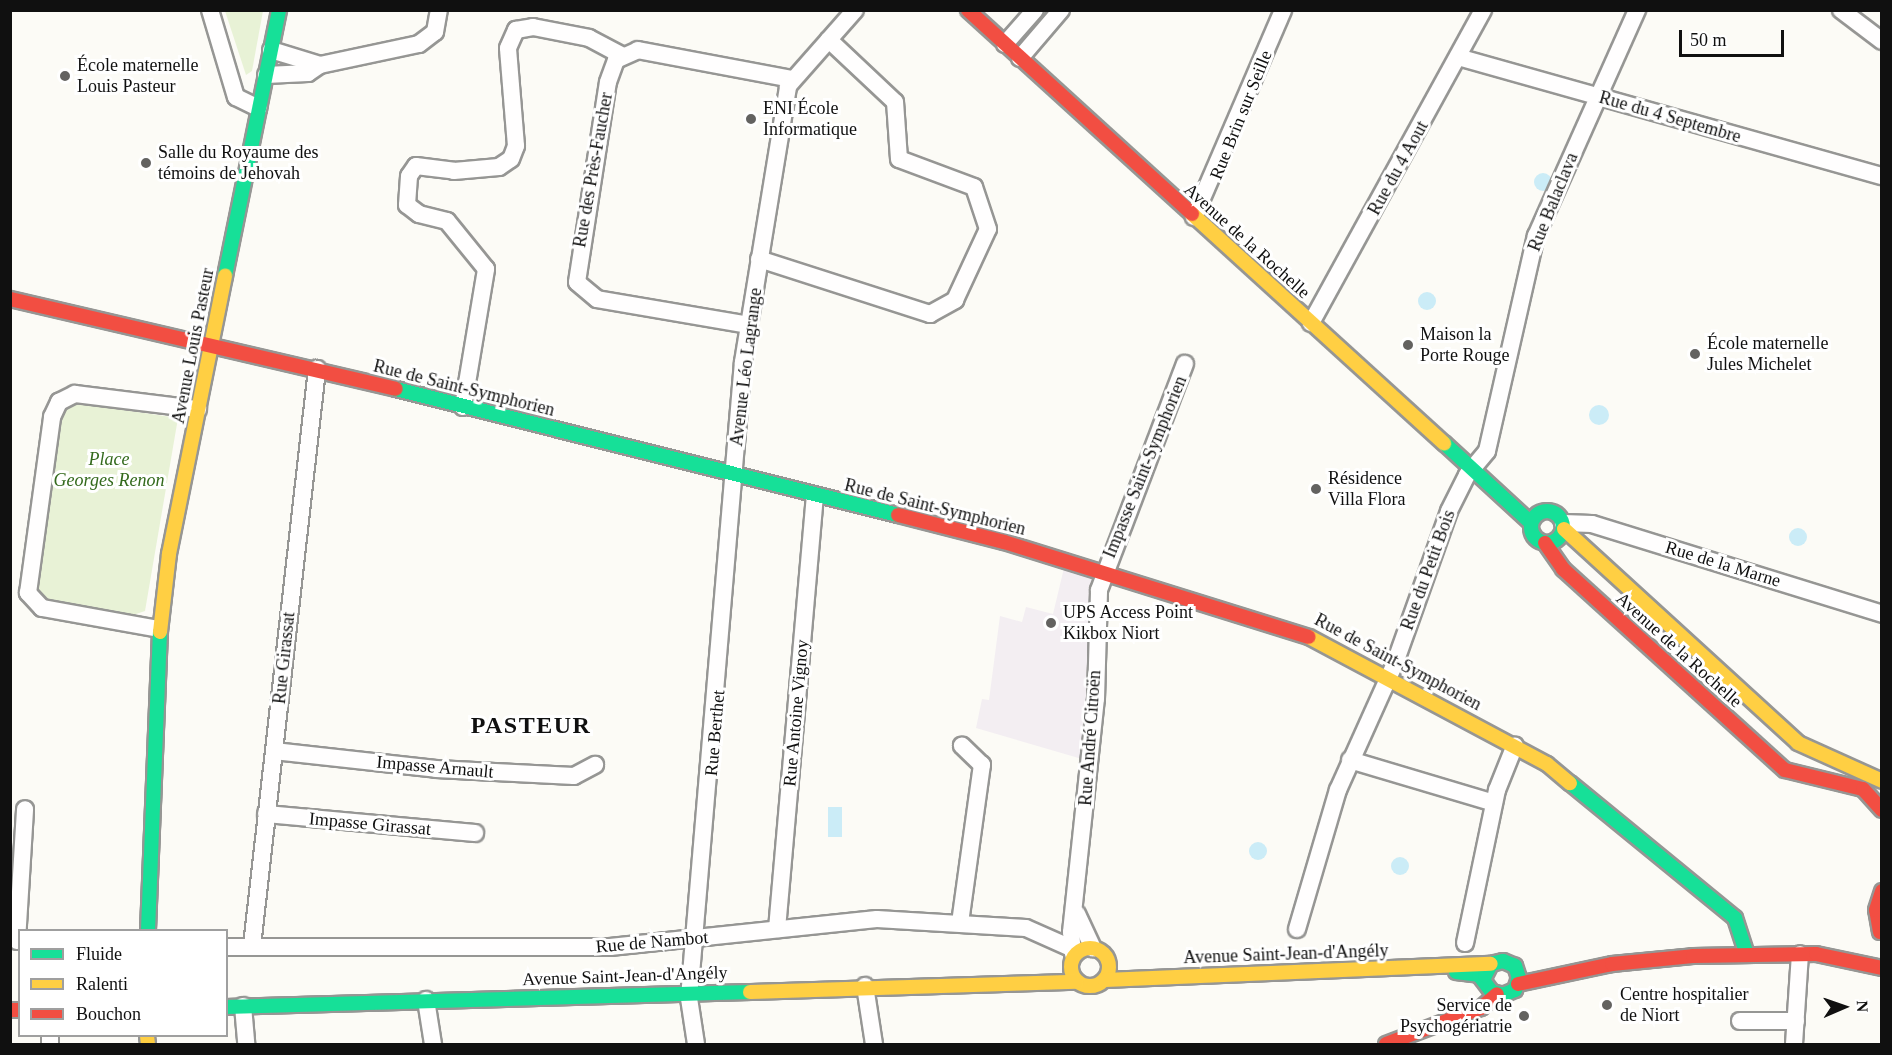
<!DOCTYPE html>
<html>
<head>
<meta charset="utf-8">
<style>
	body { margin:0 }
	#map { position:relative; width:1892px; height:1055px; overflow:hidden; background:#fcfbf6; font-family:"Times New Roman",serif }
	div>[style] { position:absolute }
	.industrial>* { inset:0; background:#f3eef2 }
	.green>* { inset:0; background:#e8f2d6 }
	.water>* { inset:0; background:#cbecf7; transform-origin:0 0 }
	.round { border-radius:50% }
	.roads { filter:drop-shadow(2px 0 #969694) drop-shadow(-2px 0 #969694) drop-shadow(0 2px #969694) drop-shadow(0 -2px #969694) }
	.street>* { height:16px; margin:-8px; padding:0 8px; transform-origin:8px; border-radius:8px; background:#fffefe }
	.fast>* { height:14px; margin:-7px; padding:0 7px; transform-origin:7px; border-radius:7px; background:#16e098 }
	.fast>.ring { margin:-7px; padding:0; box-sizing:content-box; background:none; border:14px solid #16e098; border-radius:50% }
	.slow>* { height:14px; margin:-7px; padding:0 7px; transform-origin:7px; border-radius:7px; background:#ffcf43 }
	.slow>.ring { margin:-7px; padding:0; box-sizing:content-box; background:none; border:14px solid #ffcf43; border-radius:50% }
	.jam>* { height:14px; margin:-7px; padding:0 7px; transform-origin:7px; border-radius:7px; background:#f24e42 }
	.dots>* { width:16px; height:16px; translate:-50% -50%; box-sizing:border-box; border:3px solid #fff; border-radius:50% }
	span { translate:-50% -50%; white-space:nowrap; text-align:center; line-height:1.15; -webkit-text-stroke:6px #fff; paint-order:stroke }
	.poi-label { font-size:18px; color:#101010 }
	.left { translate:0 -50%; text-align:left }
	.right { translate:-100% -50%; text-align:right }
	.street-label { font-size:18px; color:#101010 }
	.park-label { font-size:18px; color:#346a1d; font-style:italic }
	.district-label { font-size:24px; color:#101010; font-weight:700; letter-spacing:1.5px }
	.frame { position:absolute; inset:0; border:12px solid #101010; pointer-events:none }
	.legend { position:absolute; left:18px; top:929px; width:210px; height:108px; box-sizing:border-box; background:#fff; border:2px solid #9f9f9f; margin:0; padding:8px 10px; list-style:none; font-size:18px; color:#101010 }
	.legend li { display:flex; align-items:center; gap:12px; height:30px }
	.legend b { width:30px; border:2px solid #9f9f9f }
	.north { position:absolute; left:1814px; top:977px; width:60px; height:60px; -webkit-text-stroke:4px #fff; paint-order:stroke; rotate:88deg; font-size:16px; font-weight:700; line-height:24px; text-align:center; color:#101010 }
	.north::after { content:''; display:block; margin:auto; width:21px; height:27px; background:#101010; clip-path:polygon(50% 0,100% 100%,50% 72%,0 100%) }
	.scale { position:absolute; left:1679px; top:30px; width:105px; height:27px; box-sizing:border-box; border:3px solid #101010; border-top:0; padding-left:8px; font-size:18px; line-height:21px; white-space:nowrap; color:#101010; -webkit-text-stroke:4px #fff; paint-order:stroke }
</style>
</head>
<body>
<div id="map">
	<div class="industrial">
		<div style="clip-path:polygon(1064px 568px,1094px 577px,1082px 759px,976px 728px,982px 699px,989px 700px,1000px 616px,1022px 622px,1026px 607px,1053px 614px)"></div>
	</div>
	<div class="green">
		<div style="clip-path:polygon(225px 11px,263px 11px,252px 71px,246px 75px)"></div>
		<div style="clip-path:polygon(76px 403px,178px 418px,145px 611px,130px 616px,40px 600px,32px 585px,57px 424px,62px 411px)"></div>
	</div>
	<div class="water">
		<div class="round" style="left:1534px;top:173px;width:18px;height:18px"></div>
		<div class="round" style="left:1418px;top:292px;width:18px;height:18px"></div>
		<div class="round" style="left:1589px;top:405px;width:20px;height:20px"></div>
		<div class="round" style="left:1789px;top:528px;width:18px;height:18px"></div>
		<div style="left:828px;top:807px;width:14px;height:30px"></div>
		<div class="round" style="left:1249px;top:842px;width:18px;height:18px"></div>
		<div class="round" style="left:1391px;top:857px;width:18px;height:18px"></div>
	</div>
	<div class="roads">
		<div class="street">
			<div style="left:210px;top:10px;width:91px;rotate:73.4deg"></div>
			<div style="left:236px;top:97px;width:25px;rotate:26deg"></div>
			<div style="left:1841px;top:10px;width:51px;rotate:37.1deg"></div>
			<div style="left:1005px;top:44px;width:45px;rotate:-48.6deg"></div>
			<div style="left:271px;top:50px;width:51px;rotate:17deg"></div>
			<div style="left:1458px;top:57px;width:440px;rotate:15.7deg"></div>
			<div style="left:1020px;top:58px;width:63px;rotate:-49.5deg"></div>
			<div style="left:266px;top:75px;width:42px;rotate:-2.7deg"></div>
			<div style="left:308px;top:73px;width:14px;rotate:-34deg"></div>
			<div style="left:320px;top:65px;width:101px;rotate:-12deg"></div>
			<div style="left:419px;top:44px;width:20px;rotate:-37deg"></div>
			<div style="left:435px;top:32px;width:22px;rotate:-80deg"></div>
			<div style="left:1194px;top:217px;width:225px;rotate:-66.7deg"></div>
			<div style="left:759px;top:259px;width:180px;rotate:17.8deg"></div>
			<div style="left:930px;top:314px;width:29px;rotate:-29deg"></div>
			<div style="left:955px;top:300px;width:78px;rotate:-65.1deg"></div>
			<div style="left:988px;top:229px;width:44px;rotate:-108.4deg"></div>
			<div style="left:974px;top:187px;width:80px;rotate:-159.5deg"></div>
			<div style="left:899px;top:159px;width:57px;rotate:-94deg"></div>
			<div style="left:895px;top:102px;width:91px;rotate:-136.8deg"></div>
			<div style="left:1311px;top:323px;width:357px;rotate:-61.2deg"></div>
			<div style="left:749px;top:325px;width:154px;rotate:-170.3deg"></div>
			<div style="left:597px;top:299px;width:26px;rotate:-140deg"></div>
			<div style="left:577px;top:282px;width:202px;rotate:-81.2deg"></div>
			<div style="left:608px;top:82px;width:23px;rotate:-70deg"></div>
			<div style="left:616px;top:60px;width:24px;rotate:-24deg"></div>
			<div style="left:638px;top:50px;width:156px;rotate:10.7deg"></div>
			<div style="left:463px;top:407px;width:140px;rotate:-80.5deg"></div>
			<div style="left:486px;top:269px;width:62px;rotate:-129.1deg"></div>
			<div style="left:447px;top:221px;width:29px;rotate:-166deg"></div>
			<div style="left:419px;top:214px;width:15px;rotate:-143deg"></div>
			<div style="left:407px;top:205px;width:29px;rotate:-86deg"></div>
			<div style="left:409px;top:176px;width:12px;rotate:-55deg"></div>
			<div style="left:416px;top:166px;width:38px;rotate:7deg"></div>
			<div style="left:454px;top:171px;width:45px;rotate:-5.1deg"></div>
			<div style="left:499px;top:167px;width:14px;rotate:-34deg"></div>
			<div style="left:511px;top:159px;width:14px;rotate:-69deg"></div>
			<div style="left:516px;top:146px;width:98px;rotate:-94.7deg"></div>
			<div style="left:508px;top:48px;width:20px;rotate:-66deg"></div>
			<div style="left:516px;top:30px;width:17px;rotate:-10deg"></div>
			<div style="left:533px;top:27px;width:57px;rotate:11.1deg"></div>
			<div style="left:589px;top:38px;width:36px;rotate:28deg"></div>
			<div style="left:1563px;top:523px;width:29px;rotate:2deg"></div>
			<div style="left:1592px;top:524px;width:304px;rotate:17.2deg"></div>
			<div style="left:159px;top:629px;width:119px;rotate:-169.8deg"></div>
			<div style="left:42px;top:608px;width:21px;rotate:-133deg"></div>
			<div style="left:28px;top:593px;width:178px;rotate:-82.2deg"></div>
			<div style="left:52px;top:417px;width:17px;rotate:-65deg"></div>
			<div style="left:59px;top:402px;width:18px;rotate:-27deg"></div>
			<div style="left:75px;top:394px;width:124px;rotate:7deg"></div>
			<div style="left:274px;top:751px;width:163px;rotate:6.3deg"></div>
			<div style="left:436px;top:769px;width:138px;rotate:2.9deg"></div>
			<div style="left:574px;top:776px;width:24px;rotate:-28deg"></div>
			<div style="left:1350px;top:760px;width:150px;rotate:16.6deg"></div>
			<div style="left:266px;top:814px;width:210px;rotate:5.2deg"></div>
			<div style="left:1077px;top:914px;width:38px;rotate:65deg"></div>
			<div style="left:960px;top:923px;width:160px;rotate:-82.1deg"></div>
			<div style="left:982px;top:765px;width:28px;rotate:-136deg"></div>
			<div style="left:777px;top:929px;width:434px;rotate:-85deg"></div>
			<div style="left:1297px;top:929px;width:145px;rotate:-73.6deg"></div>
			<div style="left:1338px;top:790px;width:139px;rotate:-65.8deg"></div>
			<div style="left:1395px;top:663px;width:161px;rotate:-70.4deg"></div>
			<div style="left:1449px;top:511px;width:40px;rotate:-63.4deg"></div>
			<div style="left:1467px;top:475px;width:31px;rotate:-50deg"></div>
			<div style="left:1487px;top:451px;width:221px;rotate:-77.2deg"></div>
			<div style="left:1536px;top:236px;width:248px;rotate:-65.9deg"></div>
			<div style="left:17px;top:941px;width:132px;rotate:-86.5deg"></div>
			<div style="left:1465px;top:943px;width:156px;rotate:-78.2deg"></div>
			<div style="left:1497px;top:790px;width:48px;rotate:-68.2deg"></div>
			<div style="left:252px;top:946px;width:581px;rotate:-83.57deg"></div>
			<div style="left:226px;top:947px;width:384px"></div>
			<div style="left:610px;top:947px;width:268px;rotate:-6deg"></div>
			<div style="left:877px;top:919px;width:149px;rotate:3.5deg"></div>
			<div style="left:1026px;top:928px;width:49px;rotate:24deg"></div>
			<div style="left:1073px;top:954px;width:22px;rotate:-95deg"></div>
			<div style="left:1071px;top:932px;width:234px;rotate:-83.9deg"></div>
			<div style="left:1096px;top:699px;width:109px;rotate:-88.4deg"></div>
			<div style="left:1099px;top:590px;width:242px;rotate:-69.2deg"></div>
			<div style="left:865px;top:986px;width:59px;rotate:81.2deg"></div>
			<div style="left:426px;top:1000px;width:45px;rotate:81deg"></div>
			<div style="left:243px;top:1006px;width:38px;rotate:85deg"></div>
			<div style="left:1740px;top:1021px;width:56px"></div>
			<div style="left:50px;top:1036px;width:8px;rotate:90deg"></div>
			<div style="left:696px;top:1044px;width:47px;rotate:-98.7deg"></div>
			<div style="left:689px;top:998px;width:638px;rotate:-85.15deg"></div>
			<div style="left:743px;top:362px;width:280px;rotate:-80.7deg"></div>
			<div style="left:788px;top:86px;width:101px;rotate:-48.6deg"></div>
			<div style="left:1794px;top:1044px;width:90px;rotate:-86.2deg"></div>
		</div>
		<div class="fast">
			<div style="left:225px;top:276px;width:271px;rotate:-78.5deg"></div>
			<div style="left:396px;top:389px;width:518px;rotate:14.09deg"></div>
			<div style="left:1444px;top:443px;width:118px;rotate:42.6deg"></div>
			<div class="ring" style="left:1531px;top:511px;width:18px;height:18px"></div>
			<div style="left:1570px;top:783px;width:213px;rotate:39.3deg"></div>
			<div style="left:1735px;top:918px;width:38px;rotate:72deg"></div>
			<div style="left:148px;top:930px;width:298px;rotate:-87.7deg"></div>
			<div style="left:1456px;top:972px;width:23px;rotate:7deg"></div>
			<div style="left:1479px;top:975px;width:21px;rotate:53deg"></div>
			<div style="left:1492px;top:992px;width:11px;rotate:15deg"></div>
			<div style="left:1503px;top:995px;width:13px;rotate:-23deg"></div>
			<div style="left:1515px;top:990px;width:13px;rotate:-72deg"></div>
			<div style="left:1519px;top:978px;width:13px;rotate:-108deg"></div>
			<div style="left:1515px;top:966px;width:13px;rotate:-157deg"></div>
			<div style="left:1503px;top:961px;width:12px;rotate:166deg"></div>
			<div style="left:1491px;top:964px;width:13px;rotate:117deg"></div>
			<div style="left:226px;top:1007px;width:524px;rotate:-1.64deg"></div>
		</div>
		<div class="slow">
			<div style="left:1192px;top:214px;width:341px;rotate:42.3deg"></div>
			<div style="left:1564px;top:529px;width:317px;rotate:42.4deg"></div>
			<div style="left:1798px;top:743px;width:92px;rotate:24.3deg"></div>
			<div style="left:160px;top:632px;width:79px;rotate:-83.4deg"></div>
			<div style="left:169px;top:554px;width:284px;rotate:-78.6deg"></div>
			<div style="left:1309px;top:637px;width:270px;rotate:28.1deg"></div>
			<div style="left:1547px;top:764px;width:30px;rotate:40deg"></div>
			<div class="ring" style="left:1071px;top:948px;width:24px;height:24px"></div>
			<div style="left:1105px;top:980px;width:386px;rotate:-2.4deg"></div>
			<div style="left:750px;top:992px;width:327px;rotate:-1.8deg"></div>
			<div style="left:147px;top:1036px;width:8px;rotate:83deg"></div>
		</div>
		<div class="jam">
			<div style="left:968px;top:10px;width:303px;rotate:42.3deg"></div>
			<div style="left:10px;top:299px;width:396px;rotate:13.1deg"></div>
			<div style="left:898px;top:515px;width:109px;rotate:14.3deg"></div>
			<div style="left:1004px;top:542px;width:319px;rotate:17.3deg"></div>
			<div style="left:1545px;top:543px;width:32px;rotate:55deg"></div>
			<div style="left:1563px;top:569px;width:299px;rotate:42.2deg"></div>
			<div style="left:1785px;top:770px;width:80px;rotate:13.7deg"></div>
			<div style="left:1863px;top:789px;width:28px;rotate:48deg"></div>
			<div style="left:1880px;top:932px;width:22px;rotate:-100deg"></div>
			<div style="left:1876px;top:910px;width:20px;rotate:-72deg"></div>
			<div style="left:1518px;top:984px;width:96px;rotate:-12deg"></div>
			<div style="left:1612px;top:964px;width:81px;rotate:-5.6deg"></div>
			<div style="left:1693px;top:956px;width:123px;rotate:-0.9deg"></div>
			<div style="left:1816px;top:954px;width:67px;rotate:12deg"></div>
			<div style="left:10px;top:1010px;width:10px"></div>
			<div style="left:1386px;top:1044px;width:102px;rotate:-20.8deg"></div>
			<div style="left:1481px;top:1008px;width:21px;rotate:-41deg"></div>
		</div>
	</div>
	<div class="dots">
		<div style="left:65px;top:76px;background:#636260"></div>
		<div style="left:751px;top:119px;background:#636260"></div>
		<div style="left:146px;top:163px;background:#636260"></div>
		<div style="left:1408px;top:345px;background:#636260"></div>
		<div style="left:1695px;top:354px;background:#636260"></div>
		<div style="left:1316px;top:489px;background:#636260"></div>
		<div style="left:1051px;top:623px;background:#636260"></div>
		<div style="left:1607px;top:1005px;background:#636260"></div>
		<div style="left:1524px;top:1016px;background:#636260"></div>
	</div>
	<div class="poi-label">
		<span class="left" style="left:77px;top:76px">École maternelle<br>Louis Pasteur</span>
		<span class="left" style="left:763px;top:119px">ENI École<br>Informatique</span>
		<span class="left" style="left:158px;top:163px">Salle du Royaume des<br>témoins de Jehovah</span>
		<span class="left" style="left:1420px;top:345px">Maison la<br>Porte Rouge</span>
		<span class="left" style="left:1707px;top:354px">École maternelle<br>Jules Michelet</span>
		<span class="left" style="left:1328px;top:489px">Résidence<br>Villa Flora</span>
		<span class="left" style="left:1063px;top:623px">UPS Access Point<br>Kikbox Niort</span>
		<span class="left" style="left:1620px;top:1005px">Centre hospitalier<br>de Niort</span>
		<span class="right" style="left:1512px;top:1016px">Service de<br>Psychogériatrie</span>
	</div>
	<div class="street-label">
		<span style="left:1241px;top:115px;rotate:-68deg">Rue Brin sur Seille</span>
		<span style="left:1670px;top:117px;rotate:16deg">Rue du 4 Septembre</span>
		<span style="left:1398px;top:168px;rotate:-61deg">Rue du 4 Aout</span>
		<span style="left:593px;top:170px;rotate:-80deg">Rue des Près-Faucher</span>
		<span style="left:1553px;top:202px;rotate:-68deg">Rue Balaclava</span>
		<span style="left:1247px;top:241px;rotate:42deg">Avenue de la Rochelle</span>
		<span style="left:193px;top:346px;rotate:-79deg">Avenue Louis Pasteur</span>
		<span style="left:746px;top:367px;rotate:-83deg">Avenue Léo Lagrange</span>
		<span style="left:464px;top:388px;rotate:14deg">Rue de Saint-Symphorien</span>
		<span style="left:1145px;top:467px;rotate:-68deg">Impasse Saint-Symphorien</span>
		<span style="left:935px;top:507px;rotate:14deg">Rue de Saint-Symphorien</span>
		<span style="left:1723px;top:564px;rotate:17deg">Rue de la Marne</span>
		<span style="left:1428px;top:570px;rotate:-70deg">Rue du Petit Bois</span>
		<span style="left:1679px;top:650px;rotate:42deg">Avenue de la Rochelle</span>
		<span style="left:284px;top:658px;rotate:-84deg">Rue Girassat</span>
		<span style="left:1398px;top:662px;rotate:28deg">Rue de Saint-Symphorien</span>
		<span style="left:796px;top:713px;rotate:-85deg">Rue Antoine Vignoy</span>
		<span style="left:715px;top:733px;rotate:-85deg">Rue Berthet</span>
		<span style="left:1090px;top:738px;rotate:-86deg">Rue André Citroën</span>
		<span style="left:435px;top:767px;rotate:5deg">Impasse Arnault</span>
		<span style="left:370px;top:824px;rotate:5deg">Impasse Girassat</span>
		<span style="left:652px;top:942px;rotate:-5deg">Rue de Nambot</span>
		<span style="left:1286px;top:954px;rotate:-2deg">Avenue Saint-Jean-d'Angély</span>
		<span style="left:625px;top:976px;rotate:-2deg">Avenue Saint-Jean-d'Angély</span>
	</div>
	<div class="park-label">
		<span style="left:109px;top:470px">Place<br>Georges Renon</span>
	</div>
	<div class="district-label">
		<span style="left:531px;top:726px">PASTEUR</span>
	</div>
	<div class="frame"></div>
	<ul class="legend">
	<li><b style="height:8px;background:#16e098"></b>Fluide</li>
	<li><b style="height:8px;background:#ffcf43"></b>Ralenti</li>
	<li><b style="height:8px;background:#f24e42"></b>Bouchon</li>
	</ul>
	<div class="north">N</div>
	<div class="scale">50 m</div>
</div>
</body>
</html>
